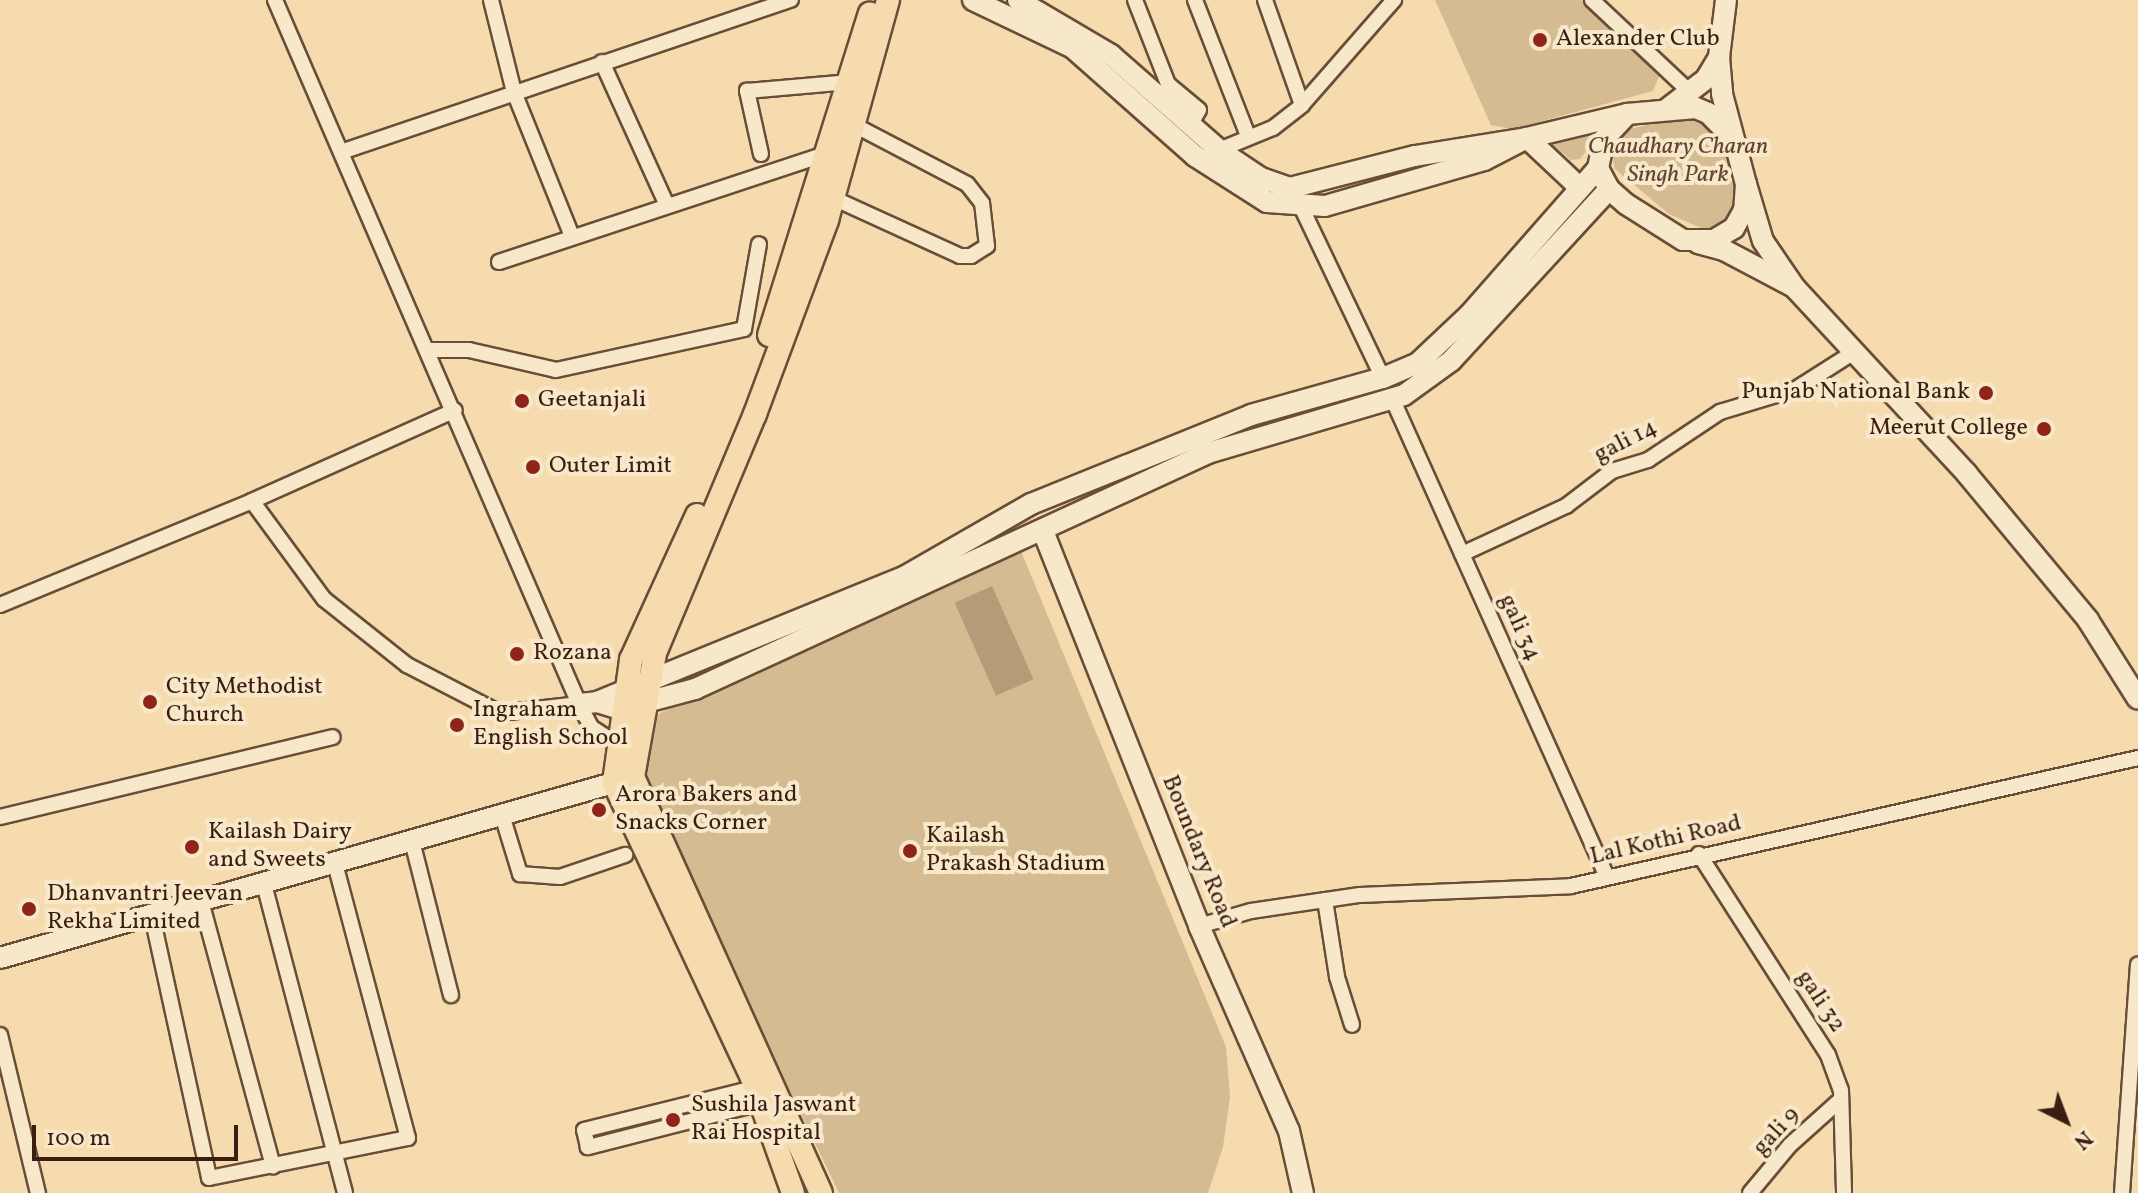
<!DOCTYPE html>
<html>
<head>
<meta charset="utf-8">
<style>
	body { margin:0 }
	#map { position:relative; width:2138px; height:1193px; overflow:hidden; background:#f5dbad; font-family:Vollkorn,serif }
	div>[style] { position:absolute }
	.green>* { inset:0; background:#d5bb92 }
	.water>* { inset:0; background:#b69b78; transform-origin:0 0 }
	.roads { filter:drop-shadow(2px 0 #6a4d38) drop-shadow(-2px 0 #6a4d38) drop-shadow(0 2px #6a4d38) drop-shadow(0 -2px #6a4d38) }
	.street>* { height:14px; margin:-7px; padding:0 7px; transform-origin:7px; border-radius:7px; background:#f8e8ca }
	.secondary>* { height:20px; margin:-10px; padding:0 10px; transform-origin:10px; border-radius:10px; background:#f8e8ca }
	.primary>* { height:22px; margin:-11px; padding:0 11px; transform-origin:11px; border-radius:11px; background:#f5dbad }
	.dots>* { width:22px; height:22px; translate:-50% -50%; box-sizing:border-box; border:4px solid #f8e8ca; border-radius:50% }
	span { translate:-50% -50%; white-space:nowrap; text-align:center; line-height:1.15; -webkit-text-stroke:8px #f8e8ca; paint-order:stroke }
	.poi-label { font-size:24px; color:#3b1e11 }
	.left { translate:0 -50%; text-align:left }
	.right { translate:-100% -50%; text-align:right }
	.park-label { font-size:24px; color:#624531; font-style:italic }
	.street-label { font-size:24px; color:#3b1e11 }
	.north { position:absolute; left:2026px; top:1081px; width:80px; height:80px; -webkit-text-stroke:6px #f8e8ca; paint-order:stroke; rotate:138deg; font-size:22px; font-weight:700; line-height:32px; text-align:center; color:#3b1e11 }
	.north::after { content:''; display:block; margin:auto; width:28px; height:36px; background:#3b1e11; clip-path:polygon(50% 0,100% 100%,50% 72%,0 100%) }
	.scale { position:absolute; left:32px; top:1125px; width:206px; height:36px; box-sizing:border-box; border:4px solid #3b1e11; border-top:0; padding-left:10px; font-size:24px; line-height:28px; white-space:nowrap; color:#3b1e11; -webkit-text-stroke:6px #f8e8ca; paint-order:stroke }
</style>
</head>
<body>
<div id="map">
	<div class="green">
		<div style="clip-path:polygon(1435px 0,1585px 0,1661px 72px,1653px 91px,1513px 129px,1491px 125px)"></div>
		<div style="clip-path:polygon(1693px 114px,1733px 158px,1738px 200px,1724px 221px,1708px 231px,1669px 214px,1615px 169px,1613px 160px,1616px 142px,1626px 130px)"></div>
		<div style="clip-path:polygon(1611px 121px,1580px 159px,1571px 160px,1553px 145px)"></div>
		<div style="clip-path:polygon(1021px 551px,1226px 1047px,1230px 1097px,1223px 1147px,1208px 1193px,839px 1193px,641px 783px,638px 747px,660px 713px)"></div>
	</div>
	<div class="water">
		<div style="left:992px;top:586px;width:102px;height:41px;rotate:66deg"></div>
	</div>
	<div class="roads">
		<div class="street">
			<div style="left:275px;top:0;width:767px;rotate:66.64deg"></div>
			<div style="left:579px;top:704px;width:26px;rotate:62deg"></div>
			<div style="left:591px;top:727px;width:33px;rotate:33deg"></div>
			<div style="left:491px;top:0;width:95px;rotate:76deg"></div>
			<div style="left:514px;top:92px;width:153px;rotate:68.1deg"></div>
			<div style="left:1135px;top:0;width:90px;rotate:68.6deg"></div>
			<div style="left:1168px;top:84px;width:40px;rotate:40deg"></div>
			<div style="left:1199px;top:110px;width:17px;rotate:121deg"></div>
			<div style="left:1195px;top:0;width:146px;rotate:68.7deg"></div>
			<div style="left:1265px;top:0;width:111px;rotate:70.6deg"></div>
			<div style="left:1592px;top:0;width:134px;rotate:43.2deg"></div>
			<div style="left:602px;top:62px;width:155px;rotate:65.6deg"></div>
			<div style="left:1219px;top:150px;width:58px;rotate:-22.2deg"></div>
			<div style="left:1273px;top:128px;width:37px;rotate:-38deg"></div>
			<div style="left:1302px;top:105px;width:140px;rotate:-48.8deg"></div>
			<div style="left:341px;top:152px;width:475px;rotate:-18.7deg"></div>
			<div style="left:761px;top:154px;width:65px;rotate:-102.5deg"></div>
			<div style="left:747px;top:91px;width:102px;rotate:-5deg"></div>
			<div style="left:833px;top:198px;width:140px;rotate:24.5deg"></div>
			<div style="left:960px;top:256px;width:11px"></div>
			<div style="left:971px;top:256px;width:19px;rotate:-32deg"></div>
			<div style="left:987px;top:246px;width:43px;rotate:-96.6deg"></div>
			<div style="left:982px;top:203px;width:24px;rotate:-128deg"></div>
			<div style="left:967px;top:184px;width:127px;rotate:-152.4deg"></div>
			<div style="left:1297px;top:198px;width:199px;rotate:64.5deg"></div>
			<div style="left:499px;top:262px;width:344px;rotate:-18.3deg"></div>
			<div style="left:428px;top:350px;width:41px"></div>
			<div style="left:469px;top:350px;width:89px;rotate:12.9deg"></div>
			<div style="left:556px;top:370px;width:192px;rotate:-12.3deg"></div>
			<div style="left:744px;top:329px;width:86px;rotate:-80deg"></div>
			<div style="left:1392px;top:398px;width:525px;rotate:65.83deg"></div>
			<div style="left:252px;top:501px;width:222px;rotate:-24.1deg"></div>
			<div style="left:1462px;top:554px;width:115px;rotate:-24.8deg"></div>
			<div style="left:1566px;top:506px;width:58px;rotate:-37.3deg"></div>
			<div style="left:1612px;top:471px;width:38px;rotate:-17deg"></div>
			<div style="left:1648px;top:460px;width:87px;rotate:-33.7deg"></div>
			<div style="left:1720px;top:412px;width:79px;rotate:-16.8deg"></div>
			<div style="left:1796px;top:389px;width:69px;rotate:-32.5deg"></div>
			<div style="left:0;top:605px;width:273px;rotate:-22.4deg"></div>
			<div style="left:252px;top:501px;width:122px;rotate:53.7deg"></div>
			<div style="left:324px;top:599px;width:106px;rotate:38.5deg"></div>
			<div style="left:407px;top:665px;width:105px;rotate:27.3deg"></div>
			<div style="left:500px;top:713px;width:80px;rotate:-6.5deg"></div>
			<div style="left:502px;top:815px;width:62px;rotate:73deg"></div>
			<div style="left:520px;top:874px;width:40px;rotate:4.3deg"></div>
			<div style="left:560px;top:877px;width:69px;rotate:-18.7deg"></div>
			<div style="left:0;top:817px;width:342px;rotate:-13.5deg"></div>
			<div style="left:412px;top:841px;width:159px;rotate:75.8deg"></div>
			<div style="left:1699px;top:854px;width:239px;rotate:57.3deg"></div>
			<div style="left:1828px;top:1055px;width:37px;rotate:70deg"></div>
			<div style="left:1841px;top:1090px;width:103px;rotate:88.3deg"></div>
			<div style="left:264px;top:884px;width:319px;rotate:75.3deg"></div>
			<div style="left:1325px;top:900px;width:78px;rotate:81.1deg"></div>
			<div style="left:1337px;top:977px;width:50px;rotate:72.6deg"></div>
			<div style="left:201px;top:901px;width:275px;rotate:74.8deg"></div>
			<div style="left:152px;top:916px;width:268px;rotate:77.7deg"></div>
			<div style="left:209px;top:1178px;width:203px;rotate:-11.4deg"></div>
			<div style="left:408px;top:1138px;width:285px;rotate:-104.9deg"></div>
			<div style="left:1199px;top:926px;width:54px;rotate:-16.1deg"></div>
			<div style="left:1251px;top:911px;width:110px;rotate:-8.4deg"></div>
			<div style="left:1360px;top:895px;width:211px;rotate:-2.4deg"></div>
			<div style="left:1571px;top:886px;width:581px;rotate:-12.72deg"></div>
			<div style="left:0;top:1035px;width:163px;rotate:76.5deg"></div>
			<div style="left:761px;top:1103px;width:179px;rotate:165.7deg"></div>
			<div style="left:588px;top:1147px;width:17px;rotate:-103deg"></div>
			<div style="left:584px;top:1130px;width:183px;rotate:-13.9deg"></div>
			<div style="left:1750px;top:1193px;width:62px;rotate:-50.2deg"></div>
			<div style="left:1790px;top:1145px;width:64px;rotate:-41.9deg"></div>
			<div style="left:2122px;top:1193px;width:229px;rotate:-86deg"></div>
		</div>
		<div class="secondary">
			<div style="left:973px;top:0;width:111px;rotate:25.6deg"></div>
			<div style="left:1073px;top:48px;width:163px;rotate:41.5deg"></div>
			<div style="left:1195px;top:156px;width:85px;rotate:32.6deg"></div>
			<div style="left:1267px;top:202px;width:58px;rotate:3.9deg"></div>
			<div style="left:1325px;top:206px;width:166px;rotate:-16.1deg"></div>
			<div style="left:1484px;top:160px;width:48px;rotate:-27.1deg"></div>
			<div style="left:1527px;top:138px;width:73px;rotate:43.3deg"></div>
			<div style="left:1018px;top:0;width:108px;rotate:30.6deg"></div>
			<div style="left:1111px;top:55px;width:144px;rotate:41.3deg"></div>
			<div style="left:1219px;top:150px;width:50px;rotate:33.7deg"></div>
			<div style="left:1261px;top:178px;width:31px;rotate:19deg"></div>
			<div style="left:1290px;top:188px;width:129px;rotate:-14.4deg"></div>
			<div style="left:1415px;top:156px;width:113px;rotate:-9.1deg"></div>
			<div style="left:1527px;top:138px;width:103px;rotate:-13.5deg"></div>
			<div style="left:1726px;top:0;width:57px;rotate:97deg"></div>
			<div style="left:1719px;top:57px;width:37px;rotate:85deg"></div>
			<div style="left:1722px;top:94px;width:93px;rotate:75.1deg"></div>
			<div style="left:1746px;top:184px;width:26px;rotate:94deg"></div>
			<div style="left:1744px;top:210px;width:21px;rotate:119deg"></div>
			<div style="left:1734px;top:228px;width:23px;rotate:149deg"></div>
			<div style="left:1714px;top:240px;width:31px;rotate:180deg"></div>
			<div style="left:1683px;top:240px;width:67px;rotate:-147.7deg"></div>
			<div style="left:1626px;top:204px;width:23px;rotate:-139deg"></div>
			<div style="left:1609px;top:189px;width:24px;rotate:-118deg"></div>
			<div style="left:1598px;top:168px;width:30px;rotate:-78deg"></div>
			<div style="left:1604px;top:139px;width:34px;rotate:-47deg"></div>
			<div style="left:1627px;top:114px;width:69px;rotate:-5deg"></div>
			<div style="left:1696px;top:108px;width:13px;rotate:23deg"></div>
			<div style="left:1708px;top:113px;width:31px;rotate:45deg"></div>
			<div style="left:1667px;top:109px;width:49px;rotate:-37.6deg"></div>
			<div style="left:1706px;top:79px;width:26px;rotate:-59deg"></div>
			<div style="left:1746px;top:184px;width:59px;rotate:73.4deg"></div>
			<div style="left:1763px;top:241px;width:57px;rotate:55.8deg"></div>
			<div style="left:1795px;top:288px;width:253px;rotate:47.2deg"></div>
			<div style="left:1967px;top:474px;width:190px;rotate:50.3deg"></div>
			<div style="left:2088px;top:620px;width:93px;rotate:57.7deg"></div>
			<div style="left:1698px;top:243px;width:27px;rotate:15deg"></div>
			<div style="left:1724px;top:250px;width:77px;rotate:27.9deg"></div>
			<div style="left:1043px;top:531px;width:425px;rotate:68.4deg"></div>
			<div style="left:1199px;top:926px;width:224px;rotate:66.3deg"></div>
			<div style="left:1289px;top:1131px;width:64px;rotate:77.3deg"></div>
			<div style="left:597px;top:702px;width:331px;rotate:-22.2deg"></div>
			<div style="left:904px;top:577px;width:146px;rotate:-29.9deg"></div>
			<div style="left:1031px;top:504px;width:237px;rotate:-22deg"></div>
			<div style="left:1251px;top:415px;width:137px;rotate:-15.7deg"></div>
			<div style="left:1383px;top:378px;width:38px;rotate:-23deg"></div>
			<div style="left:1418px;top:363px;width:70px;rotate:-43.3deg"></div>
			<div style="left:1469px;top:315px;width:196px;rotate:-48.7deg"></div>
			<div style="left:579px;top:704px;width:18px;rotate:-6deg"></div>
			<div style="left:597px;top:702px;width:24px;rotate:17deg"></div>
			<div style="left:620px;top:709px;width:78px;rotate:-14.9deg"></div>
			<div style="left:695px;top:689px;width:565px;rotate:-24.7deg"></div>
			<div style="left:1208px;top:453px;width:204px;rotate:-16.5deg"></div>
			<div style="left:1404px;top:395px;width:58px;rotate:-35.9deg"></div>
			<div style="left:1451px;top:361px;width:234px;rotate:-47.4deg"></div>
			<div style="left:0;top:958px;width:652px;rotate:-15.93deg"></div>
		</div>
		<div class="primary">
			<div style="left:769px;top:335px;width:337px;rotate:-72.6deg"></div>
			<div style="left:697px;top:515px;width:159px;rotate:114.5deg"></div>
			<div style="left:631px;top:660px;width:124px;rotate:97.9deg"></div>
			<div style="left:614px;top:783px;width:323px;rotate:64.9deg"></div>
			<div style="left:751px;top:1075px;width:125px;rotate:70.4deg"></div>
			<div style="left:821px;top:1193px;width:457px;rotate:-114.3deg"></div>
			<div style="left:633px;top:777px;width:126px;rotate:-79.9deg"></div>
			<div style="left:655px;top:653px;width:259px;rotate:-67.3deg"></div>
			<div style="left:755px;top:414px;width:207px;rotate:-69.6deg"></div>
			<div style="left:827px;top:220px;width:228px;rotate:-74.5deg"></div>
		</div>
	</div>
	<div class="dots">
		<div style="left:1540px;top:40px;background:#8f2418"></div>
		<div style="left:1986px;top:393px;background:#8f2418"></div>
		<div style="left:522px;top:401px;background:#8f2418"></div>
		<div style="left:2044px;top:429px;background:#8f2418"></div>
		<div style="left:533px;top:467px;background:#8f2418"></div>
		<div style="left:517px;top:654px;background:#8f2418"></div>
		<div style="left:150px;top:702px;background:#8f2418"></div>
		<div style="left:457px;top:725px;background:#8f2418"></div>
		<div style="left:599px;top:810px;background:#8f2418"></div>
		<div style="left:192px;top:847px;background:#8f2418"></div>
		<div style="left:910px;top:851px;background:#8f2418"></div>
		<div style="left:29px;top:909px;background:#8f2418"></div>
		<div style="left:673px;top:1120px;background:#8f2418"></div>
	</div>
	<div class="poi-label">
		<span class="left" style="left:1556px;top:40px">Alexander Club</span>
		<span class="right" style="left:1970px;top:393px">Punjab National Bank</span>
		<span class="left" style="left:538px;top:401px">Geetanjali</span>
		<span class="right" style="left:2028px;top:429px">Meerut College</span>
		<span class="left" style="left:549px;top:467px">Outer Limit</span>
		<span class="left" style="left:533px;top:654px">Rozana</span>
		<span class="left" style="left:166px;top:702px">City Methodist<br>Church</span>
		<span class="left" style="left:473px;top:725px">Ingraham<br>English School</span>
		<span class="left" style="left:615px;top:810px">Arora Bakers and<br>Snacks Corner</span>
		<span class="left" style="left:208px;top:847px">Kailash Dairy<br>and Sweets</span>
		<span class="left" style="left:926px;top:851px">Kailash<br>Prakash Stadium</span>
		<span class="left" style="left:47px;top:909px">Dhanvantri Jeevan<br>Rekha Limited</span>
		<span class="left" style="left:691px;top:1120px">Sushila Jaswant<br>Rai Hospital</span>
	</div>
	<div class="park-label">
		<span style="left:1678px;top:162px">Chaudhary Charan<br>Singh Park</span>
	</div>
	<div class="street-label">
		<span style="left:1626px;top:442px;rotate:-27deg">gali 14</span>
		<span style="left:1519px;top:628px;rotate:66deg">gali 34</span>
		<span style="left:1666px;top:841px;rotate:-13deg">Lal Kothi Road</span>
		<span style="left:1198px;top:852px;rotate:68deg">Boundary Road</span>
		<span style="left:1820px;top:1002px;rotate:57deg">gali 32</span>
		<span style="left:1777px;top:1132px;rotate:-47deg">gali 9</span>
	</div>
	<div class="north">N</div>
	<div class="scale">100 m</div>
</div>
</body>
</html>
